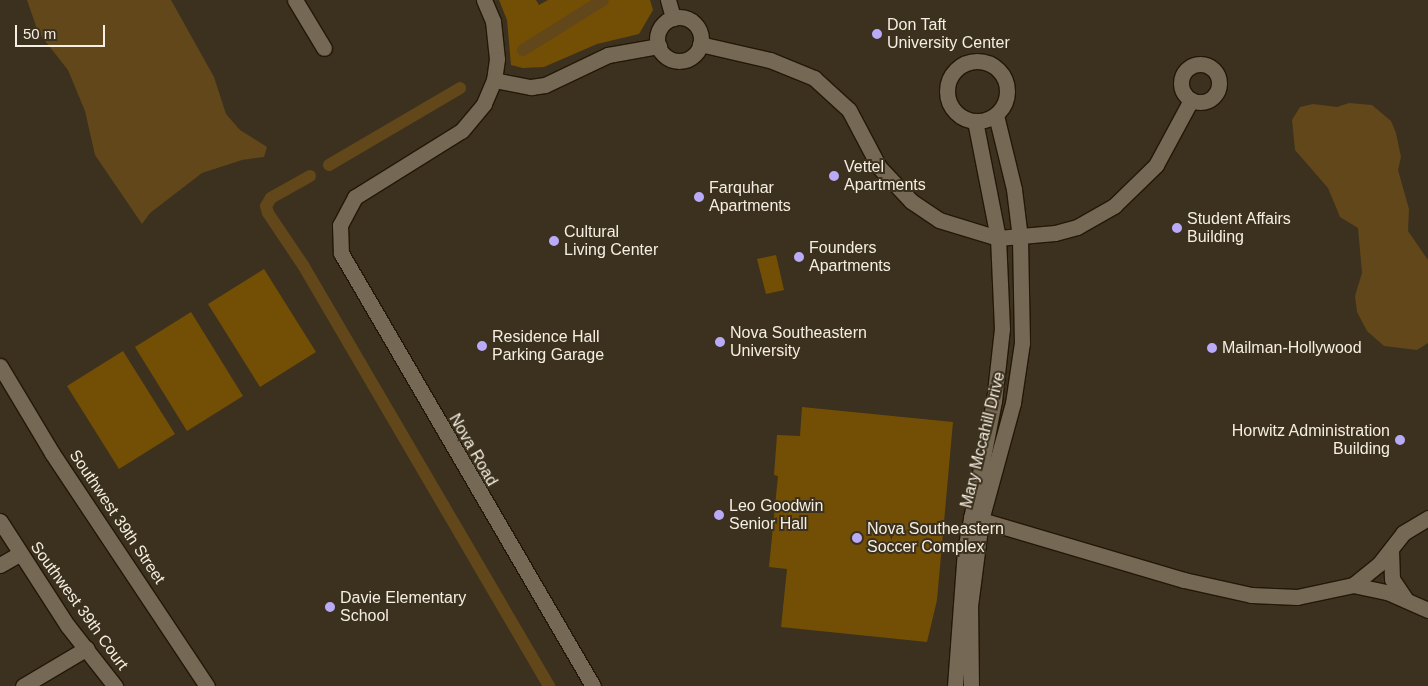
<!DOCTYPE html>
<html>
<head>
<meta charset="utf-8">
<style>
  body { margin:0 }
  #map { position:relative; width:1428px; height:686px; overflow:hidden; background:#3c311e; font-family:Helvetica,sans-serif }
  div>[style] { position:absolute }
  .green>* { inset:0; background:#724f05 }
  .water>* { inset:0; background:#614719 }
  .canal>* { height:12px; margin:-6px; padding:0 6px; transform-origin:6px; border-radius:6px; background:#614719 }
  .roads { filter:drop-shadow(1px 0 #231807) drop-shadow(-1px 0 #231807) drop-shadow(0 1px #231807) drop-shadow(0 -1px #231807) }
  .minor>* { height:15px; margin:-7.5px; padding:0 7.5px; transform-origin:7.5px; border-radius:7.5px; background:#756854 }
  .minor>.ring { margin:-7.5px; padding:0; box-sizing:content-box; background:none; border:15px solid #756854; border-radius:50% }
  .dots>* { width:14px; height:14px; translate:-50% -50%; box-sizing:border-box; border:2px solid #3c311e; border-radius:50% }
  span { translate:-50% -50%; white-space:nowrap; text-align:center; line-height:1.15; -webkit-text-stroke:4px #3c311e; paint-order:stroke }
  .poi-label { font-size:16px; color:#f5eee2 }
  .left { translate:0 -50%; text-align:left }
  .right { translate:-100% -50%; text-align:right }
  .street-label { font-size:16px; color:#f5eee2 }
  .scale { position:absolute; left:15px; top:25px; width:90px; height:22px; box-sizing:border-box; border:2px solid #f5eee2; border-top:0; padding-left:6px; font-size:15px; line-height:18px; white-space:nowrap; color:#f5eee2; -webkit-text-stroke:4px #3c311e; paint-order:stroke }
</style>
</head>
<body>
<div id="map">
  <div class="green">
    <div style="clip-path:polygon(499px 0,536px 0,539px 5px,548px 0,650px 0,653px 10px,639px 34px,597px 44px,544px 67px,523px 68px,511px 65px,507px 20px)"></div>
    <div style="clip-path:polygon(776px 255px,784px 290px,766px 294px,757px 259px)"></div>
    <div style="clip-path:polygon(264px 269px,316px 352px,260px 387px,208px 304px)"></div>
    <div style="clip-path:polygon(191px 312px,243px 396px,187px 431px,135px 347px)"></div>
    <div style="clip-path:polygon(123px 351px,175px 434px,119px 469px,67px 386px)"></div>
    <div style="clip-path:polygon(802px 407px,953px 422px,937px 600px,927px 642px,781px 627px,787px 569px,769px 567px,778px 476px,774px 475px,777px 435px,800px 436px)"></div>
  </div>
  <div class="water">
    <div style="clip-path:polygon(27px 0,171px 0,214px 77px,226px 114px,240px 130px,267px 147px,264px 157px,242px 160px,202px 173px,150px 213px,142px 224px,95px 155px,85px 111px,68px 70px,38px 32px)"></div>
    <div style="clip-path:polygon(1349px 103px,1372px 105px,1391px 121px,1396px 133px,1401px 157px,1398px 170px,1409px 209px,1408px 231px,1428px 260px,1428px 343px,1417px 350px,1384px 346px,1367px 331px,1357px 312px,1355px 296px,1362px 273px,1358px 228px,1340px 217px,1328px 188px,1295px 150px,1292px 120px,1300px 107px,1313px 104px,1337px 107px)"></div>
  </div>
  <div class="canal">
    <div style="left:523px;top:50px;width:94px;rotate:-32deg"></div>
    <div style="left:329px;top:165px;width:152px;rotate:-30.4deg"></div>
    <div style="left:310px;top:176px;width:45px;rotate:150.6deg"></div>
    <div style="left:271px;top:198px;width:9px;rotate:122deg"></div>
    <div style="left:266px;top:206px;width:7px;rotate:74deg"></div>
    <div style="left:268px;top:213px;width:63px;rotate:56.1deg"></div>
    <div style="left:303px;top:265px;width:488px;rotate:59.7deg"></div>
  </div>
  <div class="roads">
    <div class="minor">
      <div style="left:295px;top:0;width:56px;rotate:58.9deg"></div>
      <div style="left:484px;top:0;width:23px;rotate:67deg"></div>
      <div style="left:493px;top:21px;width:38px;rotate:84deg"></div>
      <div style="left:497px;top:59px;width:21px;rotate:98deg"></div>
      <div style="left:494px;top:80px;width:26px;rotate:113deg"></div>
      <div style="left:484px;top:104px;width:35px;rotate:130deg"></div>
      <div style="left:461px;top:131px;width:125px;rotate:148.1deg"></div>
      <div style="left:355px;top:197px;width:32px;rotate:118deg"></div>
      <div style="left:340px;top:225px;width:28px;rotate:88deg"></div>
      <div style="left:341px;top:253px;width:501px;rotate:59.8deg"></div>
      <div style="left:668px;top:0;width:19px;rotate:74deg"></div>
      <div class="ring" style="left:657px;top:17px;width:29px;height:29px"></div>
      <div style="left:700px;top:44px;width:72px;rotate:12.9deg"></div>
      <div style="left:770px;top:60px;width:48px;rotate:22.2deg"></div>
      <div style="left:814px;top:78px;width:47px;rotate:42.4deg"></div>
      <div style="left:849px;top:110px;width:64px;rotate:62.2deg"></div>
      <div style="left:879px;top:167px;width:47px;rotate:46.7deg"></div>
      <div style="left:911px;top:201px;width:34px;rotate:34deg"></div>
      <div style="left:939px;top:220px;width:62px;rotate:17deg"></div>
      <div style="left:998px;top:238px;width:57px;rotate:-5deg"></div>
      <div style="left:1055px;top:233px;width:23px;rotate:-15deg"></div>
      <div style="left:1077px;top:227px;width:43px;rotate:-29.6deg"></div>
      <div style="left:1114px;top:206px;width:59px;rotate:-44.3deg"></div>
      <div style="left:1156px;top:165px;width:74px;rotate:-61.7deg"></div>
      <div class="ring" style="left:947px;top:61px;width:45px;height:45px"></div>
      <div class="ring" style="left:1181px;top:64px;width:23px;height:23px"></div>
      <div style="left:494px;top:80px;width:38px;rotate:11deg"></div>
      <div style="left:531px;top:87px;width:14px;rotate:-8deg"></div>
      <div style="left:545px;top:85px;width:70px;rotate:-25.5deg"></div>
      <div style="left:608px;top:55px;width:52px;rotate:-10deg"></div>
      <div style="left:0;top:366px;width:101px;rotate:59.1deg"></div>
      <div style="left:52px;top:453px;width:280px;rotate:56.4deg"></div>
      <div style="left:971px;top:517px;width:222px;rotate:16.5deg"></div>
      <div style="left:1184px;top:580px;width:69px;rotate:12.6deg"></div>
      <div style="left:1251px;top:595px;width:46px;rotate:2.5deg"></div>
      <div style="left:1297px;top:597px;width:57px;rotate:-12.1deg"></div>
      <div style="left:1353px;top:585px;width:35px;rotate:12deg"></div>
      <div style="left:1387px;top:592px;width:45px;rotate:23.7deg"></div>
      <div style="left:0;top:521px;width:124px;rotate:57.2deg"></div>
      <div style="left:67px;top:625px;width:78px;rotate:51.8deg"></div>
      <div style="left:1391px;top:550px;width:29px;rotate:88deg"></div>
      <div style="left:1392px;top:579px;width:25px;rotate:56deg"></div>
      <div style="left:0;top:565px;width:22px;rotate:-30deg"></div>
      <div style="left:1353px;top:585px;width:33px;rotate:-39deg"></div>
      <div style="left:1379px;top:564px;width:39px;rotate:-52deg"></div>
      <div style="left:1403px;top:533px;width:29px;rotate:-31deg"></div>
      <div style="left:23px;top:686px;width:74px;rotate:-30.7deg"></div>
      <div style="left:955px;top:686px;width:136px;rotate:-85.8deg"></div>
      <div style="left:965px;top:550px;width:152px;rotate:-79deg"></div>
      <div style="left:994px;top:401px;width:72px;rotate:-83.7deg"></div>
      <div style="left:1002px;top:329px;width:91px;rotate:-92.5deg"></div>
      <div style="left:998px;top:238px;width:119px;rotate:-101.1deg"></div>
      <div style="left:971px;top:686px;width:80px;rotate:-90.7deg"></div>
      <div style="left:970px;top:606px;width:87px;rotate:-82.7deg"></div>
      <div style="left:981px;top:520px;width:121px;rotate:-74.7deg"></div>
      <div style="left:1013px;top:403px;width:61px;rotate:-81.5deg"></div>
      <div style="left:1022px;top:343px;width:105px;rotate:-91.1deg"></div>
      <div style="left:1020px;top:238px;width:49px;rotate:-97deg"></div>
      <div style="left:1014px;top:189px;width:76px;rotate:-103.7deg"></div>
    </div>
  </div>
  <div class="dots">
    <div style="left:877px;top:34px;background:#b9abf7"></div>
    <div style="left:834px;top:176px;background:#b9abf7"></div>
    <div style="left:699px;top:197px;background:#b9abf7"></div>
    <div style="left:1177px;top:228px;background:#b9abf7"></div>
    <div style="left:554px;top:241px;background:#b9abf7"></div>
    <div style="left:799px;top:257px;background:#b9abf7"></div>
    <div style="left:720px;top:342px;background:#b9abf7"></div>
    <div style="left:482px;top:346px;background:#b9abf7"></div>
    <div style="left:1212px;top:348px;background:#b9abf7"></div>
    <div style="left:1400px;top:440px;background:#b9abf7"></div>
    <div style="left:719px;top:515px;background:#b9abf7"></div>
    <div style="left:857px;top:538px;background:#b9abf7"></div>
    <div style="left:330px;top:607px;background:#b9abf7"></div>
  </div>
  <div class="poi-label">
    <span class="left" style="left:887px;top:34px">Don Taft<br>University Center</span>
    <span class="left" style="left:844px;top:176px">Vettel<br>Apartments</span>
    <span class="left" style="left:709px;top:197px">Farquhar<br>Apartments</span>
    <span class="left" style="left:1187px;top:228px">Student Affairs<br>Building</span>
    <span class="left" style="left:564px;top:241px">Cultural<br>Living Center</span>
    <span class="left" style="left:809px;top:257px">Founders<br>Apartments</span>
    <span class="left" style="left:730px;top:342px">Nova Southeastern<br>University</span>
    <span class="left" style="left:492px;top:346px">Residence Hall<br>Parking Garage</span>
    <span class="left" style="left:1222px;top:348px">Mailman-Hollywood</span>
    <span class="right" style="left:1390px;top:440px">Horwitz Administration<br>Building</span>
    <span class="left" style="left:729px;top:515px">Leo Goodwin<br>Senior Hall</span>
    <span class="left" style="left:867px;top:538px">Nova Southeastern<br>Soccer Complex</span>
    <span class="left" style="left:340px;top:607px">Davie Elementary<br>School</span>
  </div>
  <div class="street-label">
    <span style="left:983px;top:440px;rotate:-76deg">Mary Mccahill Drive</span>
    <span style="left:473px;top:450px;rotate:60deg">Nova Road</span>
    <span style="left:117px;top:517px;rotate:56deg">Southwest 39th Street</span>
    <span style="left:79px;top:606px;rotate:54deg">Southwest 39th Court</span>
  </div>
  <div class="scale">50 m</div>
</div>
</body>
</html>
